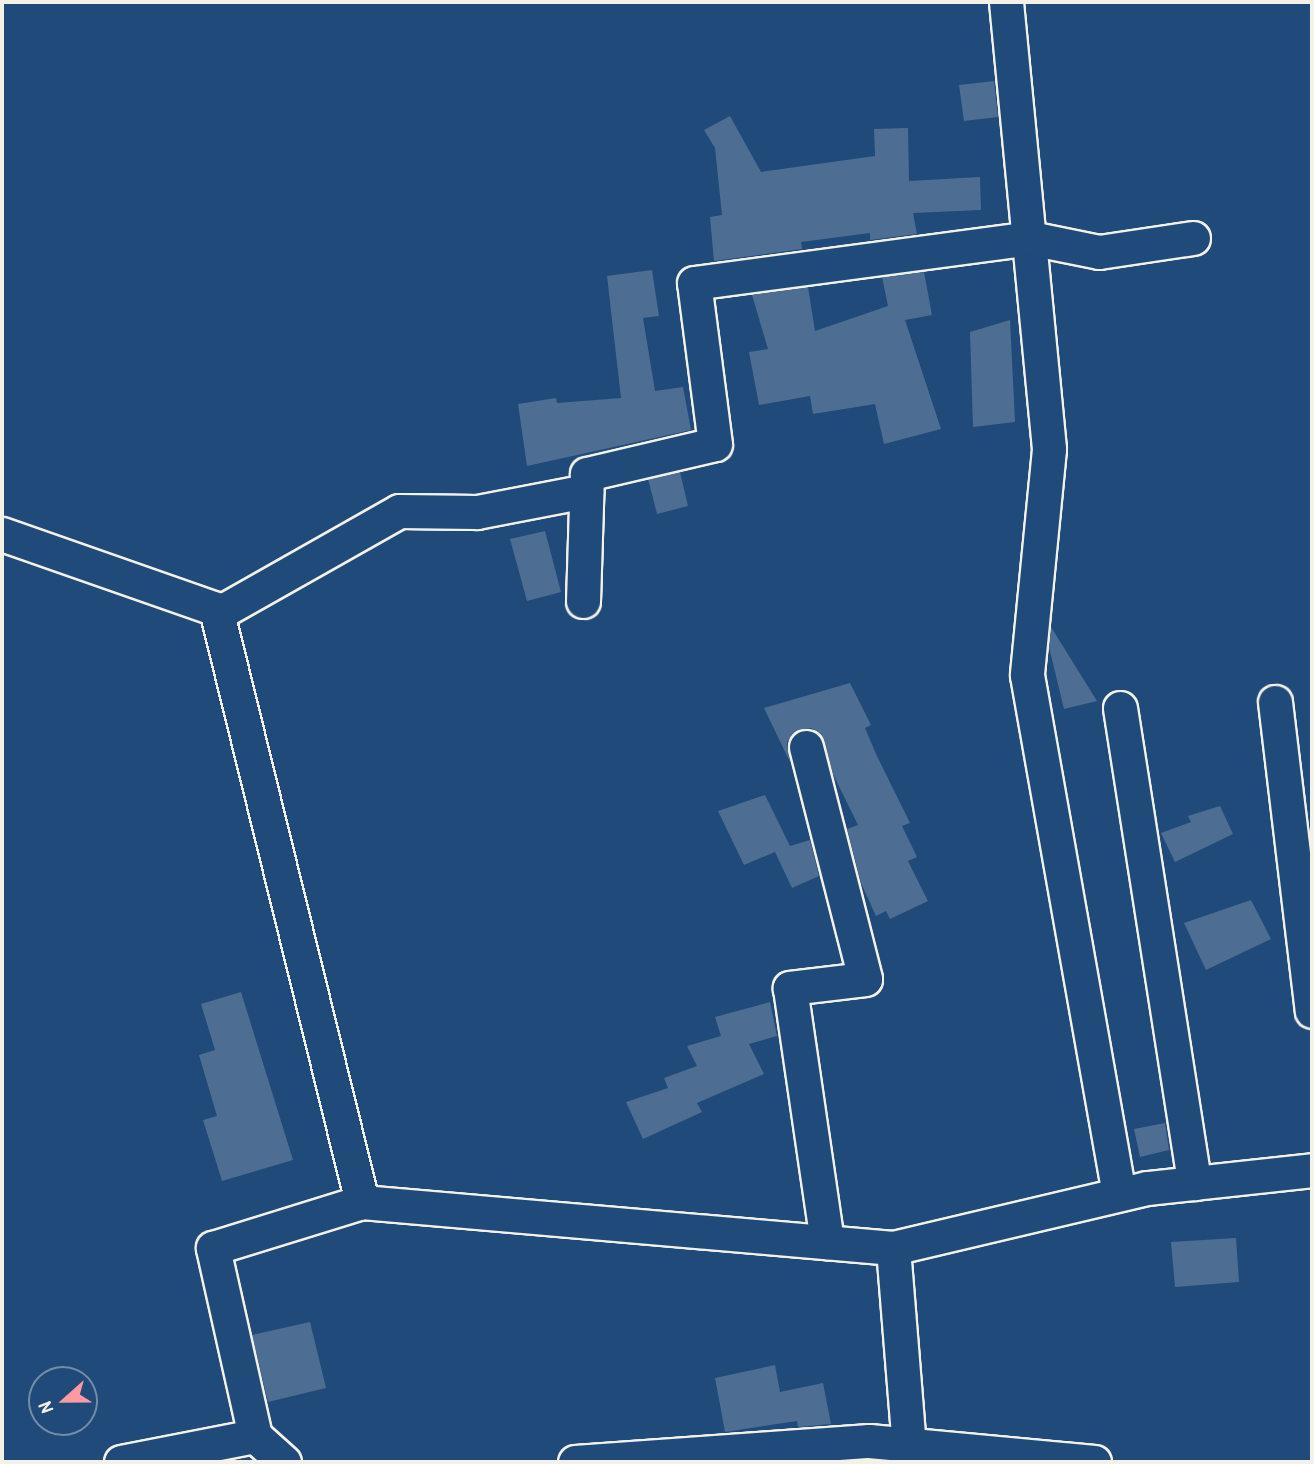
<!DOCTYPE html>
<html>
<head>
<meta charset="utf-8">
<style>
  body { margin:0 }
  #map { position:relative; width:1314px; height:1464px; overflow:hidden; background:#1f4a7a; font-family:"Patrick Hand",sans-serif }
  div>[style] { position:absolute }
  .building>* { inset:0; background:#4d6e92 }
  .roads { filter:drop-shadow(2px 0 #f4f1e8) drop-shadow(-2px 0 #f4f1e8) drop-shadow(0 2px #f4f1e8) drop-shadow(0 -2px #f4f1e8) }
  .street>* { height:33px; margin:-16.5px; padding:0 16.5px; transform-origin:16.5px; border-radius:16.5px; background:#1f4a7a }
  span { translate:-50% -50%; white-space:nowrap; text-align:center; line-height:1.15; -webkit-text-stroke:5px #1f4a7a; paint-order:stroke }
  .frame { position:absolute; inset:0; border:4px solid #f4f1e8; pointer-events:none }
  .north { position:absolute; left:28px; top:1366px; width:70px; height:70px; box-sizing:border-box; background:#1f4a7a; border:2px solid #748da6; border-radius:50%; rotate:249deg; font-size:19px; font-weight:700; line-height:28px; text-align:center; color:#f4f1e8 }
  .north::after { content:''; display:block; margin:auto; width:24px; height:32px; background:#ff9aa2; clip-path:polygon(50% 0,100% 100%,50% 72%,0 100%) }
</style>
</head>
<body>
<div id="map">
  <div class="building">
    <div style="clip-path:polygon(994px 81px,998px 117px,964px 121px,959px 85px)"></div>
    <div style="clip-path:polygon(730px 116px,761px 172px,875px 156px,874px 129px,908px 128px,909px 181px,980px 177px,981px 210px,913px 213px,917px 234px,870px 240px,870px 233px,801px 242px,802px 249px,714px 261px,710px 217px,722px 215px,715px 148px,704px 130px)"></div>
    <div style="clip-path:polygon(652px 270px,659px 316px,643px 318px,655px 391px,683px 387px,691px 430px,527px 466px,518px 404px,556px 398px,557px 403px,621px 398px,607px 276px)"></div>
    <div style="clip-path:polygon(924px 272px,932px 315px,905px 320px,941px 429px,884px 444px,875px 404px,813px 414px,810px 396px,759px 405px,749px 352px,768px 349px,752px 295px,808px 287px,815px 331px,888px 306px,882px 277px)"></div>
    <div style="clip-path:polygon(1010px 320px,1015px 422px,973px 427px,970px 332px)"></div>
    <div style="clip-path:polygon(680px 472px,688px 506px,657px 514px,648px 479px)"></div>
    <div style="clip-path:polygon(545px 531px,561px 592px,527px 601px,510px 539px)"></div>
    <div style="clip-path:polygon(1051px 627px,1097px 701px,1064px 709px,1049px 647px)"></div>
    <div style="clip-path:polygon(850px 683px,871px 725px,865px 728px,876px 754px,910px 823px,902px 826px,917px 857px,908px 861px,928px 901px,890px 919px,886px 911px,876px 916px,861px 883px,847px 829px,858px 825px,833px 774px,820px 734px,811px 728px,793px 733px,787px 742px,790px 762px,764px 708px)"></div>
    <div style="clip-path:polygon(765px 795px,790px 846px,810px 840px,819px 876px,792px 888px,775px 852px,744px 865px,718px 811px)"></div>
    <div style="clip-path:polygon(1220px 806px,1233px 834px,1175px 862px,1161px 833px,1191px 822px,1188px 816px)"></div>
    <div style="clip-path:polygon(1251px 900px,1271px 939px,1206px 970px,1184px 923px)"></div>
    <div style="clip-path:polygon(241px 992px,293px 1160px,222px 1181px,203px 1120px,217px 1116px,199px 1055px,215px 1050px,201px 1004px)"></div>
    <div style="clip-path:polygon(770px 1002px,777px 1036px,749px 1044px,764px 1074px,697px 1103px,702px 1112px,643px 1139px,626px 1102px,668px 1088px,664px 1078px,697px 1066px,687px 1046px,721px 1036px,715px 1017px)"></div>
    <div style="clip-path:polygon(1165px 1123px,1169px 1150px,1140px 1157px,1134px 1129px)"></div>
    <div style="clip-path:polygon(1236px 1238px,1239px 1282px,1175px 1287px,1171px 1242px)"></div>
    <div style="clip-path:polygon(310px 1322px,326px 1388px,268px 1402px,252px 1335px)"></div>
    <div style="clip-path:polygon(775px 1365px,780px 1392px,823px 1383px,831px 1424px,798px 1427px,797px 1421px,725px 1432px,715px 1378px)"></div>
  </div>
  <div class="roads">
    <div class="street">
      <div style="left:1006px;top:2px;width:449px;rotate:84.5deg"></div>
      <div style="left:1049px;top:449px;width:227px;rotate:95.6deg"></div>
      <div style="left:1027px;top:675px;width:527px;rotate:79.95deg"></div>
      <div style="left:2px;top:534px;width:227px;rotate:19.3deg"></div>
      <div style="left:216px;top:609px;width:611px;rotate:76.17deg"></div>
      <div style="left:583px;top:601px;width:127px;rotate:-88.2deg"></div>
      <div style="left:587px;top:474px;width:131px;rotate:-13.2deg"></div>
      <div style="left:715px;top:444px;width:162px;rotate:-97.4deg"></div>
      <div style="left:694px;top:283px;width:339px;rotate:-7.6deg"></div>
      <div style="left:1030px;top:238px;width:70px;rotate:11.5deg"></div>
      <div style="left:1099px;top:252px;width:95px;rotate:-8.5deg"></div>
      <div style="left:217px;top:614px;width:209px;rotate:-29.5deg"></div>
      <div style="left:399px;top:511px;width:78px;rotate:0.7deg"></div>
      <div style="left:477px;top:512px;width:111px;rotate:-10.9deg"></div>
      <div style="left:1275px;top:702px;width:311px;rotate:83.2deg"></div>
      <div style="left:1120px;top:708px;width:481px;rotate:81.1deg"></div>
      <div style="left:806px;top:747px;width:239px;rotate:75.7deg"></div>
      <div style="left:865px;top:979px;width:76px;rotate:173.2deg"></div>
      <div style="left:790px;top:988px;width:257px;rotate:81.7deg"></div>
      <div style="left:893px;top:1248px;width:199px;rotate:85.4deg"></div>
      <div style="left:121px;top:1462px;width:136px;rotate:-11deg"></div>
      <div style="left:284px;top:1462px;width:39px;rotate:-138deg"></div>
      <div style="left:255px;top:1436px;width:193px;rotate:-102.6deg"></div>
      <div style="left:213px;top:1248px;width:156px;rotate:-17.2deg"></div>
      <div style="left:362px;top:1202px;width:533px;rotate:4.95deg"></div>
      <div style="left:893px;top:1248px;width:261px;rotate:-13.3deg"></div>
      <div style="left:1147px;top:1188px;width:166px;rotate:-6.2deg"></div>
      <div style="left:575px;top:1462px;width:295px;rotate:-4.1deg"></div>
      <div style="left:869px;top:1441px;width:226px;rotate:5.3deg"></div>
    </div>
  </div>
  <div class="frame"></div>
  <div class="north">N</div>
</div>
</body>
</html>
